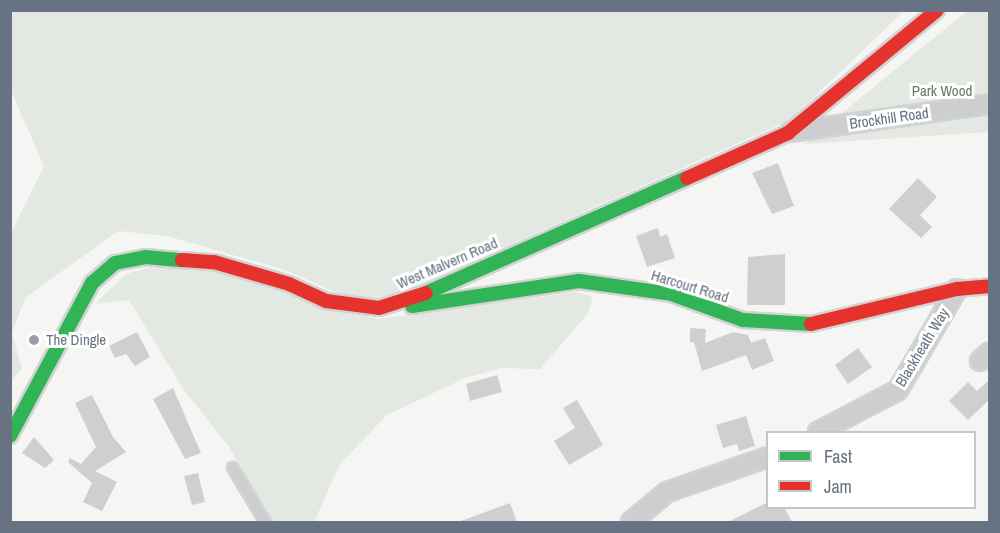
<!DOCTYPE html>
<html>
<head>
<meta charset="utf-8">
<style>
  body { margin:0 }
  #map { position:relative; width:1000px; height:533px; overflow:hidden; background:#f5f5f4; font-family:"Archivo Narrow",sans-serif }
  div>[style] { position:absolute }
  .green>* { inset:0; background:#e4e8e2 }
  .building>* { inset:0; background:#ced0d0 }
  .roads { filter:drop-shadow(2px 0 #d2d3d3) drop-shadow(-2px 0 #d2d3d3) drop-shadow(0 2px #d2d3d3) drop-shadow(0 -2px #d2d3d3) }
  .lane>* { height:9px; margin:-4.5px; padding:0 4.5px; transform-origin:4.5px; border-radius:4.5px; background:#cdcecf }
  .street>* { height:18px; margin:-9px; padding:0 9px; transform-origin:9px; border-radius:9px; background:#cdcecf }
  .fast>* { height:14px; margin:-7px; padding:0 7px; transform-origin:7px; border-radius:7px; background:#30b455 }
  .jam>* { height:14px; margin:-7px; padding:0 7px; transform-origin:7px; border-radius:7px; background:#e5322d }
  .dots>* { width:16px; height:16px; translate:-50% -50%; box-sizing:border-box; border:3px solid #fff; border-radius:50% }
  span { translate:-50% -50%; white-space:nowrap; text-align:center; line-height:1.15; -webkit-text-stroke:6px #fff; paint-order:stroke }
  .park-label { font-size:15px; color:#667a65 }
  .street-label { font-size:15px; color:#677282 }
  .poi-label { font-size:15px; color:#677282 }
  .left { translate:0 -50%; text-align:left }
  .frame { position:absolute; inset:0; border:12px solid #677282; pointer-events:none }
  .legend { position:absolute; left:766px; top:431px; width:210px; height:78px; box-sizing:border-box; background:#fff; border:2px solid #c2c7cd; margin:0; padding:8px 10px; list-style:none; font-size:18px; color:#677282 }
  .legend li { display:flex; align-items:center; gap:12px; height:30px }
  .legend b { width:30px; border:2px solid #c2c7cd }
</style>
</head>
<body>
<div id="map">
  <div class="green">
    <div style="clip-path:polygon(11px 11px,904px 11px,790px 120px,399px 294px,356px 301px,285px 270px,167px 236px,118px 231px,25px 298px,12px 334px,22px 368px,11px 382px,10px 235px,44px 166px,11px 91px)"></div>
    <div style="clip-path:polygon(967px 11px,989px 11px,989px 132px,804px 144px)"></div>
    <div style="clip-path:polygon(151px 267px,216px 270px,377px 319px,575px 292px,593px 297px,588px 313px,540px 369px,501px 368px,465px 378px,387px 415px,340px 464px,314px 522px,268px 522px,230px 448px,184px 390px,129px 300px,95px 304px,126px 274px)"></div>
  </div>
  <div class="building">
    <div style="clip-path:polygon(778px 163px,794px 206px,772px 214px,752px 173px)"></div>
    <div style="clip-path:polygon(918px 178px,937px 197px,920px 215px,932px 227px,921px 238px,889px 209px)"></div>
    <div style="clip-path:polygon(658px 228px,660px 237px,667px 234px,675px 258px,647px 267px,636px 236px)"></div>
    <div style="clip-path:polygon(785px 254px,785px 305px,747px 305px,748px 257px)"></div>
    <div style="clip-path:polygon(690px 328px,706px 329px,705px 343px,733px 332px,748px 335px,751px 343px,765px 338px,774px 361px,752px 370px,746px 355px,702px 371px,694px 342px,690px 342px)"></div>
    <div style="clip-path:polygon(137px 332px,150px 357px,135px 366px,126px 354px,115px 358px,109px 346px)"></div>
    <div style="clip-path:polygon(858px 348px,872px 367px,848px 384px,835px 365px)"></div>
    <div style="clip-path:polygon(497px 375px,502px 392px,470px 401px,466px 384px)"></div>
    <div style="clip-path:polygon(990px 379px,990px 399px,968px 420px,949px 401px,968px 382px,977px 391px)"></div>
    <div style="clip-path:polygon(173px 388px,201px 453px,185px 459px,153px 399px)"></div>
    <div style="clip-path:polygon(92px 395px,113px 437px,126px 452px,95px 471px,117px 482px,102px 511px,83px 502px,92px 483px,68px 462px,70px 458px,81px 464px,96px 447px,75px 403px)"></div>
    <div style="clip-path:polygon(577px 400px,603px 445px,569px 465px,554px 441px,575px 428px,563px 408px)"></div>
    <div style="clip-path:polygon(746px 416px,755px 446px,739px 451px,737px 444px,723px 448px,716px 425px)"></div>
    <div style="clip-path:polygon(34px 437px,54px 460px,45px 468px,22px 453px)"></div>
    <div style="clip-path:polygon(198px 473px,205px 502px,192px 505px,184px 476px)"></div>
    <div style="clip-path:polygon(768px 502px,768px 507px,784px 507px,792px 522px,728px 522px)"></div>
    <div style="clip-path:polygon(510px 503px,517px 522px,461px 522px,461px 521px)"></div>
  </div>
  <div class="roads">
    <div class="lane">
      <div style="left:232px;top:467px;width:64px;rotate:59deg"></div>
    </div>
    <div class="street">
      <div style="left:790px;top:132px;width:202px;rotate:-8deg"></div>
      <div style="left:980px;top:361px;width:13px;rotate:-42deg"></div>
      <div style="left:818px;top:432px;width:90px;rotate:-27.7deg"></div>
      <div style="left:898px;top:390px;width:117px;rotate:-59.7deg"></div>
      <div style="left:631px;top:522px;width:47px;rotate:-39.8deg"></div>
      <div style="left:667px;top:492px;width:107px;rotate:-19.1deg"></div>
    </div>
    <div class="fast">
      <div style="left:426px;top:293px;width:285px;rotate:-23.8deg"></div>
      <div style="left:412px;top:306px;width:169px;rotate:-8.5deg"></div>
      <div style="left:579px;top:281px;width:93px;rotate:8deg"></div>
      <div style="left:671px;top:294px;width:77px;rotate:19.9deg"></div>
      <div style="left:743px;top:320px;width:68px;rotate:3.4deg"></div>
      <div style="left:10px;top:436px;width:174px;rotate:-61.8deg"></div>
      <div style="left:92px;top:283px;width:30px;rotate:-41deg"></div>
      <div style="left:115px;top:263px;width:31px;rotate:-11deg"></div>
      <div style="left:145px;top:257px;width:37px;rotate:5deg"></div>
    </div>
    <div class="jam">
      <div style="left:687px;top:178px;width:111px;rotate:-24deg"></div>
      <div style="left:788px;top:133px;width:193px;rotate:-39.5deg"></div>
      <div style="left:182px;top:260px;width:32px;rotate:4deg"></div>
      <div style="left:214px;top:262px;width:78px;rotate:16.3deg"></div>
      <div style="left:289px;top:284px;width:41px;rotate:24.7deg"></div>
      <div style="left:326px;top:301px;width:53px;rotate:7.5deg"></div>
      <div style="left:379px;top:308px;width:49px;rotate:-17.7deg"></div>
      <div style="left:811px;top:324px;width:150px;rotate:-13.5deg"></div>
      <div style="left:957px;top:289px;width:33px;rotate:-5deg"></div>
    </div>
  </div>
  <div class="dots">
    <div style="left:34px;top:340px;background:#99a0aa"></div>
  </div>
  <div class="park-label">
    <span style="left:942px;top:91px">Park Wood</span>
  </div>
  <div class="street-label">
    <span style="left:889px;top:118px;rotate:-8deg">Brockhill Road</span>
    <span style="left:447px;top:263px;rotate:-23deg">West Malvern Road</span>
    <span style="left:690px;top:286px;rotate:17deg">Harcourt Road</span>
    <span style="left:922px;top:347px;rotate:-59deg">Blackheath Way</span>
  </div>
  <div class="poi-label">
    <span class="left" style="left:46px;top:340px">The Dingle</span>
  </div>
  <div class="frame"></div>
  <ul class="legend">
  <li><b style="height:8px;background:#30b455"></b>Fast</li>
  <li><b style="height:8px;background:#e5322d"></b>Jam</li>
  </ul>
</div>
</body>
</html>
